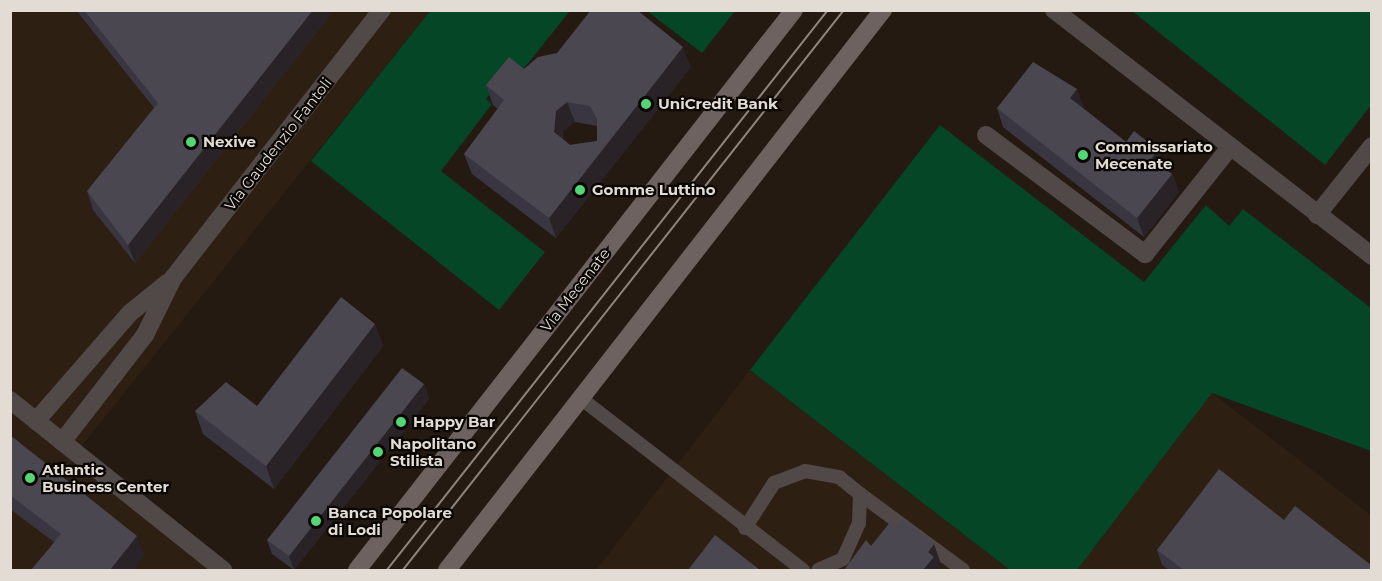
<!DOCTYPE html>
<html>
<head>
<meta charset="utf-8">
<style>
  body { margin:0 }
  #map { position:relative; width:1382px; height:581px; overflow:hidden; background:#241a11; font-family:Montserrat,sans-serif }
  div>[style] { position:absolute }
  .built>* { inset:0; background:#2d1f11 }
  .green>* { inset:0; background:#044626 }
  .lane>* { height:14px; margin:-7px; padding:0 7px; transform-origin:7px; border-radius:7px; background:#514948 }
  .street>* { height:18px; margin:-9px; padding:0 9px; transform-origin:9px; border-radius:9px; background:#514948 }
  .secondary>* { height:18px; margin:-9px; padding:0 9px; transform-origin:9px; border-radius:9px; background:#6e6261 }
  .tram>* { height:1.5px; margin:-0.75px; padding:0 0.75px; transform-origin:0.75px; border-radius:0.75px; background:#8e867e }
  .wall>* { inset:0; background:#393641 }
  .shaded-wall>* { inset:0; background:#292327 }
  .building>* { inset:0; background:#4b4751 }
  .dots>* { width:16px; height:16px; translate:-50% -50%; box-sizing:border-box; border:3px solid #0a0603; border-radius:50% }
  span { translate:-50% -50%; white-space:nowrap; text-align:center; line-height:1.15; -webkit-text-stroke:4.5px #0a0603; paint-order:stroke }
  .poi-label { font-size:15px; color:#e2dcd5; font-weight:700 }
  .left { translate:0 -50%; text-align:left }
  .street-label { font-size:15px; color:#e2dcd5 }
  .frame { position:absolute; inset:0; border:12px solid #e2dcd5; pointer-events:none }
</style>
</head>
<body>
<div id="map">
  <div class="built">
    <div style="clip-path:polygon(10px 11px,430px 11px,76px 453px,222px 570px,11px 570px)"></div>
    <div style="clip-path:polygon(750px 370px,1010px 570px,596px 570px)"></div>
    <div style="clip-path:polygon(1212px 393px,1371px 515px,1371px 570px,1077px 570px)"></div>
  </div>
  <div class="green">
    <div style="clip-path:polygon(430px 11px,570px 11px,517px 77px,497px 85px,486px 99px,492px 104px,441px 171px,545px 252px,499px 310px,311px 161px)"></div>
    <div style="clip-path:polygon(647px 11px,735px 11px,702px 53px)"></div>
    <div style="clip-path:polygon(1132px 11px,1371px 11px,1371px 105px,1325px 165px)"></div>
    <div style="clip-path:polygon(940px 125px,1144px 282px,1206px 205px,1229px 226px,1243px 209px,1371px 308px,1371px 451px,1212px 393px,1077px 570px,1010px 570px,750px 370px)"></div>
  </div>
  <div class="lane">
    <div style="left:583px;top:400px;width:278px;rotate:37.7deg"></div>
    <div style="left:860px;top:494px;width:128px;rotate:36.4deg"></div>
    <div style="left:745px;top:528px;width:54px;rotate:-57.2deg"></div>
    <div style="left:774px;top:483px;width:33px;rotate:-21deg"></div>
    <div style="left:805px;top:471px;width:35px;rotate:10deg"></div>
    <div style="left:839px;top:477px;width:27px;rotate:39deg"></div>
    <div style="left:860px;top:494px;width:29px;rotate:92deg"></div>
    <div style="left:859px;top:523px;width:39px;rotate:114deg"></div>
    <div style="left:843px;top:559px;width:27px;rotate:156deg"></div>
  </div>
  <div class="street">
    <div style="left:1054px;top:10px;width:402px;rotate:37.7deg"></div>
    <div style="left:986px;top:135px;width:199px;rotate:36.8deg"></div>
    <div style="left:1145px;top:254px;width:137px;rotate:-51.5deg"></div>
    <div style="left:1317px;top:215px;width:88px;rotate:-51.4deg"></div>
    <div style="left:10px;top:400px;width:273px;rotate:38.6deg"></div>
    <div style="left:36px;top:421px;width:143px;rotate:-49deg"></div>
    <div style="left:130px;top:313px;width:48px;rotate:-39deg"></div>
    <div style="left:62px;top:442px;width:135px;rotate:-52.2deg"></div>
    <div style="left:145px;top:335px;width:64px;rotate:-63.8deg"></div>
    <div style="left:173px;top:278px;width:340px;rotate:-52.1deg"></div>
  </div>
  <div class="secondary">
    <div style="left:357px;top:570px;width:710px;rotate:-52.03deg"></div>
    <div style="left:447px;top:570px;width:710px;rotate:-52.1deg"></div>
  </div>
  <div class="tram">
    <div style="left:387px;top:570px;width:713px;rotate:-51.78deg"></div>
    <div style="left:403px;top:570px;width:713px;rotate:-51.78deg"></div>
  </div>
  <div class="wall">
    <div style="clip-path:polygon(76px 10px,334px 10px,135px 263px,93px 210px,87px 191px,154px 108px)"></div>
    <div style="clip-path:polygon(evenodd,691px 67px,556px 238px,472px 174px,464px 154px,498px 109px,493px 105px,486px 85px,524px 69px,691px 67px,575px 122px,597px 126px,597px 141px,570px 145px,563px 139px,563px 131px,575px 122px)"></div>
    <div style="clip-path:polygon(1077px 89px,1083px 108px,1126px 142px,1172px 174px,1179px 192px,1144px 237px,1003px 127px,997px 108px)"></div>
    <div style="clip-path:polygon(375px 324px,383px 346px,274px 489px,203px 434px,195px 411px,257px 406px)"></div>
    <div style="clip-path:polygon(424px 384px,429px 399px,294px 570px,272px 554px,267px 540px)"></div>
    <div style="clip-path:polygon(10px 435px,145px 555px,54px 542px,10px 509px)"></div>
    <div style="clip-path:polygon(1284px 520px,1371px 570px,1169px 570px,1162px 565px,1157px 550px)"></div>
  </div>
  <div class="shaded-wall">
    <div style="clip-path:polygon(313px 10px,334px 10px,135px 263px,128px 245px)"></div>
    <div style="clip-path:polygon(683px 47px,691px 67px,556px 238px,549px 218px)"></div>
    <div style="clip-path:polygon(1077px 89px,1084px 107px,1077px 116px,1070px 98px)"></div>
    <div style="clip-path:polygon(567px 102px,575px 122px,563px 131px,562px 152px,554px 132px,556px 111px)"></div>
    <div style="clip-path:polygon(1158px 150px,1165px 169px,1152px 158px)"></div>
    <div style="clip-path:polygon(1172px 174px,1179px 192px,1144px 237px,1137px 218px)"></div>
    <div style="clip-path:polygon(375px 324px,383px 346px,274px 489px,266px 466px)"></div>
    <div style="clip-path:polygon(424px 384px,429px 399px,294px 570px,289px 556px)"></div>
    <div style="clip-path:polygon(137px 536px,145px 555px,133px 570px,110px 570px)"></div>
    <div style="clip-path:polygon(934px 544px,942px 567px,939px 570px,923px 570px,928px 552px)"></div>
  </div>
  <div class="building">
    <div style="clip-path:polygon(84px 10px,313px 10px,128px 245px,87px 191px,158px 103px)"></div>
    <div style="clip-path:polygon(evenodd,591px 10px,637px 10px,683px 47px,549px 218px,464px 154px,504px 100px,486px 85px,509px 57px,524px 69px,538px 57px,557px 53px,591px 10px,567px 102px,590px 106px,597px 119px,597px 141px,570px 145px,554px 132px,556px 111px,567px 102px)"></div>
    <div style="clip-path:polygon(1033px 62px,1077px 89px,1070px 98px,1126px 142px,1134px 131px,1158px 150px,1152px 158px,1172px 174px,1137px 218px,997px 108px)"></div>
    <div style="clip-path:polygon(341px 297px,375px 324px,266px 466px,195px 411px,226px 382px,257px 406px)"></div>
    <div style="clip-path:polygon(402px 368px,424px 384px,289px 556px,267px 540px)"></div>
    <div style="clip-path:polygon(10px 435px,137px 536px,110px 570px,31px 570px,61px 534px,10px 495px)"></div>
    <div style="clip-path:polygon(1219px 469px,1284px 520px,1295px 506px,1371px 565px,1371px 570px,1184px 570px,1157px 550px)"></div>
    <div style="clip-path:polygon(902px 519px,934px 544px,928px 552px,934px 557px,923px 570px,844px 570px,866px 540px,871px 546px,891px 521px,896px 525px)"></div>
    <div style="clip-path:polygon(715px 535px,760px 570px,688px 570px)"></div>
  </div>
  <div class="dots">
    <div style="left:646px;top:104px;background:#53d673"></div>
    <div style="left:191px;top:142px;background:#53d673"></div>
    <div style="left:1083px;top:155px;background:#53d673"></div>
    <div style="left:580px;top:190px;background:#53d673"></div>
    <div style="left:401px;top:422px;background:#53d673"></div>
    <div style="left:378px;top:452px;background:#53d673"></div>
    <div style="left:30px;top:478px;background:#53d673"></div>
    <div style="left:316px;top:521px;background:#53d673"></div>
  </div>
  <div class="poi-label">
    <span class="left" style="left:658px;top:104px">UniCredit Bank</span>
    <span class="left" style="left:203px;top:142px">Nexive</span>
    <span class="left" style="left:1095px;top:155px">Commissariato<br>Mecenate</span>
    <span class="left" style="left:592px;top:190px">Gomme Luttino</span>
    <span class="left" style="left:413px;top:422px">Happy Bar</span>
    <span class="left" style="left:390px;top:452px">Napolitano<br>Stilista</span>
    <span class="left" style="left:42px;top:478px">Atlantic<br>Business Center</span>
    <span class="left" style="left:328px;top:521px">Banca Popolare<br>di Lodi</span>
  </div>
  <div class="street-label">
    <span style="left:278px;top:144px;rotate:-52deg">Via Gaudenzio Fantoli</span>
    <span style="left:575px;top:290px;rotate:-52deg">Via Mecenate</span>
  </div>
  <div class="frame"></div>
</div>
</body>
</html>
